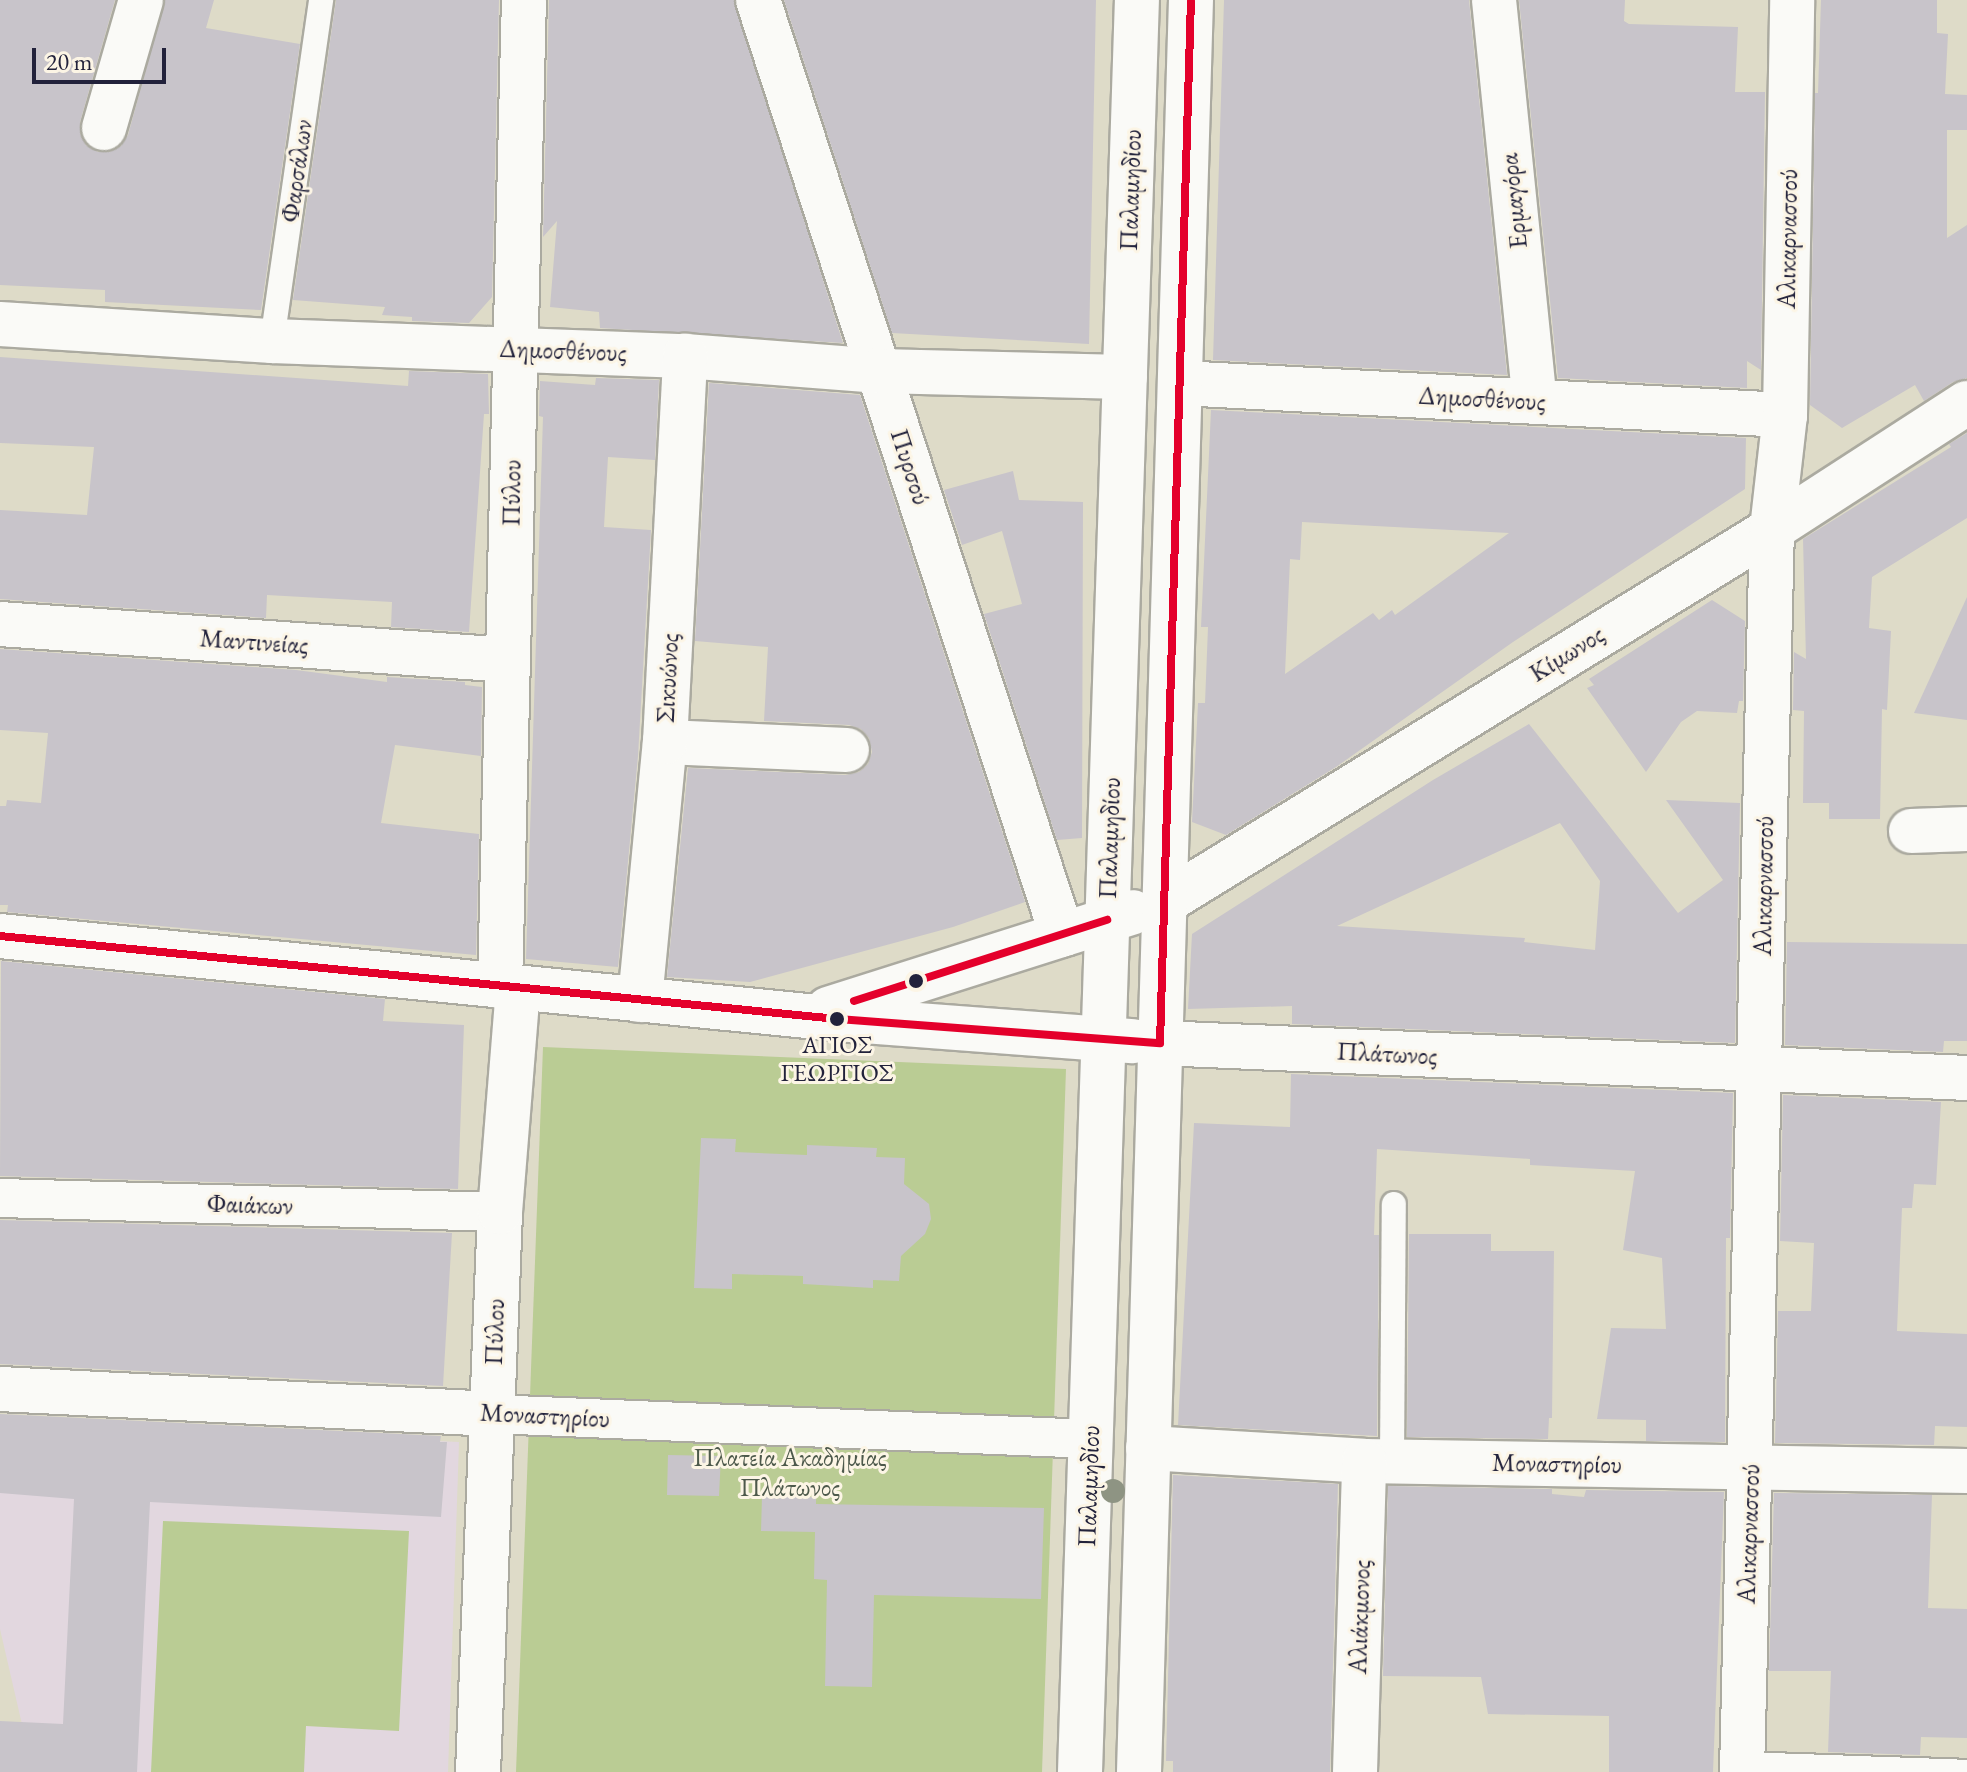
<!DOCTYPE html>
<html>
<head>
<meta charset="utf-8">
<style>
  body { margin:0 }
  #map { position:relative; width:1967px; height:1772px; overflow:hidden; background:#dedbc8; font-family:"EB Garamond",serif }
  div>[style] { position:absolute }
  .built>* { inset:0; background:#e2d7df }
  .green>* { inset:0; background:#bacc94 }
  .building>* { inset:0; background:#c8c4ca }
  .roads { filter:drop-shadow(2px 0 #abaaa0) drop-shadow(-2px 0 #abaaa0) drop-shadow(0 2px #abaaa0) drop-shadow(0 -2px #abaaa0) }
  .service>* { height:24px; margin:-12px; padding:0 12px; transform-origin:12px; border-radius:12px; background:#fafaf7 }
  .pedestrian>* { height:38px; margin:-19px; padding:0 19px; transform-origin:19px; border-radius:19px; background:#fafaf7 }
  .minor>* { height:44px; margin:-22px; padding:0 22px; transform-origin:22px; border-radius:22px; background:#fafaf7 }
  .tertiary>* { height:44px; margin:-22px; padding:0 22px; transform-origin:22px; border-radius:22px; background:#fafaf7 }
  .bus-1>* { height:8px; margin:-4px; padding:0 4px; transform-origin:4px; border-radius:4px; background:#e4002b }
  .trees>* { width:24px; height:24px; margin:-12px; border-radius:50%; background:#8e9483 }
  .dots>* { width:22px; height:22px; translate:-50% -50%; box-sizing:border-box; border:4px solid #fcf5e5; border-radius:50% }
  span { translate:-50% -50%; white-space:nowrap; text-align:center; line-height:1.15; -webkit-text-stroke:6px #fcf5e5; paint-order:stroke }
  .bus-label { font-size:24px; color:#22223b }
  .street-label { font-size:26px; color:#22223b }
  .park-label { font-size:26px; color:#4d594b }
  .scale { position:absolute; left:32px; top:48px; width:134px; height:36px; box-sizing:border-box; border:4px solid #22223b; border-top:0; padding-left:10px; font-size:24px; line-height:28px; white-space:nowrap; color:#22223b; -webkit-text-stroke:6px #fcf5e5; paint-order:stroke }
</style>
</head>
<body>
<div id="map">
  <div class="built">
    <div style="clip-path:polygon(0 1422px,459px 1442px,448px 1772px,33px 1772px,0 1629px)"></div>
  </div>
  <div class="green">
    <div style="clip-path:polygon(543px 1047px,1066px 1069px,1042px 1772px,516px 1772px)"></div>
    <div style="clip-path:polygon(163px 1521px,409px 1531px,399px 1731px,306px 1726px,304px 1772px,151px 1772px)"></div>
  </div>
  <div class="building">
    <div style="clip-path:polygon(0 0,115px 0,80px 122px,80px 133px,86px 145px,98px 152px,109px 152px,121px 146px,128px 135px,165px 0,214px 0,206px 28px,300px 44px,261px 310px,105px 302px,105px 290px,0 285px)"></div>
    <div style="clip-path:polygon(336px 0,499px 0,492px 297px,469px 323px,412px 321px,412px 317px,382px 315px,385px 307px,293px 300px)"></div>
    <div style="clip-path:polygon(549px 0,734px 0,843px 343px,600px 328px,599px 312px,550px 307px,557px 221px,543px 237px)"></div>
    <div style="clip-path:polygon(784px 0,1096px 0,1089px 344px,892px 333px)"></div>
    <div style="clip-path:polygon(1224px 0,1469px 0,1507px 375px,1213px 360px)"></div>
    <div style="clip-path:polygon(1519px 0,1625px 0,1624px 21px,1629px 24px,1738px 27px,1735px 92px,1765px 92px,1761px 370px,1747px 361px,1747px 388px,1558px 378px)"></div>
    <div style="clip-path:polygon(1821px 0,1937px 0,1937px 33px,1948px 34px,1945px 94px,1967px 95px,1967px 130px,1947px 130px,1947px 238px,1967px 225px,1967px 378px,1953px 382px,1924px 401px,1915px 385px,1842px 428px,1810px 405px,1815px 93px,1818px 93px)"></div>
    <div style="clip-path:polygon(0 357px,408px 386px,409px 371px,488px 374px,489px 414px,484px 414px,469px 632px,391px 627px,392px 602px,267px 595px,266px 618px,0 599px,0 510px,87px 515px,94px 447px,0 443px)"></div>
    <div style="clip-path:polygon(596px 378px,659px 380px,655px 460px,608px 457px,604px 527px,651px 530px,638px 756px,618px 967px,526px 959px,543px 417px,539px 416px,540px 381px,595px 385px)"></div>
    <div style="clip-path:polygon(709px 383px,860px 395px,1025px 902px,953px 927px,750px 982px,667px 977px,688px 768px,846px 775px,859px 772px,868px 764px,872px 752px,869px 738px,861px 729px,849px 725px,764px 721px,768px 647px,695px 641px)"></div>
    <div style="clip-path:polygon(evenodd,1211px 410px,1746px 438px,1745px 489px,1513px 642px,1336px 767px,1226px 835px,1192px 822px,1198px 703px,1205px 703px,1208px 627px,1201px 627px,1211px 410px,1302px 522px,1356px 525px,1509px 533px,1395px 615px,1392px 610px,1379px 620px,1373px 613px,1285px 674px,1290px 559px,1300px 560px,1302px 522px)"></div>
    <div style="clip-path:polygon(1967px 433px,1967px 518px,1872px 577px,1869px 628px,1891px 631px,1887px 710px,1882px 709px,1880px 819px,1829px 819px,1829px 803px,1803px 803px,1804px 711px,1793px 710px,1794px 652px,1806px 659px,1803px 539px,1951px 447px,1949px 444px)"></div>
    <div style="clip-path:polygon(1013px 471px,1019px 500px,1083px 502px,1082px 838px,1057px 840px,984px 614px,1022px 604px,1002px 531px,962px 545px,944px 490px)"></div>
    <div style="clip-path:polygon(1967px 597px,1967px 720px,1914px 713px)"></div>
    <div style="clip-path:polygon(1712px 600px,1745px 621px,1743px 701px,1739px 701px,1737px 713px,1697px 711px,1681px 722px,1646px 772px,1587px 688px,1594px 685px,1589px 679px)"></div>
    <div style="clip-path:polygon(0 649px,296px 670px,387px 682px,387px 677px,465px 682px,465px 685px,482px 687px,481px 756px,395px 745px,381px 823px,479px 834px,476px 955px,7px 912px,8px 905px,0 905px,0 806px,6px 806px,7px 800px,41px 803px,48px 733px,0 730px)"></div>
    <div style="clip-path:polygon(evenodd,1529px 724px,1678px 913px,1723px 880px,1666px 800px,1740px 803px,1735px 1043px,1292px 1024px,1292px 1006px,1188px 1009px,1192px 934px,1433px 780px,1529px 724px,1560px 823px,1600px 881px,1595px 950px,1524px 942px,1525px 938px,1337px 926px,1560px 823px)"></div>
    <div style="clip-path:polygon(1787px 942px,1967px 944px,1967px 1041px,1944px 1041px,1943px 1052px,1785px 1045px)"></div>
    <div style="clip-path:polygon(1px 961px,385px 999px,383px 1021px,464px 1025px,458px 1189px,0 1176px)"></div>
    <div style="clip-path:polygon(1291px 1074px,1733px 1093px,1730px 1238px,1726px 1238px,1725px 1442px,1646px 1441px,1646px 1420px,1597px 1419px,1611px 1328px,1666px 1329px,1662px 1258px,1623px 1250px,1635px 1171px,1530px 1165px,1530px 1159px,1377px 1149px,1374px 1235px,1379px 1235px,1377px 1436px,1178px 1425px,1194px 1123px,1290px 1127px)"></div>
    <div style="clip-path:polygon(1783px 1095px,1941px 1102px,1936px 1185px,1914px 1184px,1912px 1208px,1902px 1208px,1897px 1331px,1967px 1334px,1967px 1427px,1935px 1426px,1934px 1445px,1775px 1443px,1778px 1311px,1811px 1311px,1814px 1243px,1780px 1241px)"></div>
    <div style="clip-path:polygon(701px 1138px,736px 1139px,735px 1152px,807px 1155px,807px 1145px,877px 1148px,876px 1157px,905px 1158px,904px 1184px,929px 1204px,931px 1219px,925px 1234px,901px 1256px,899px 1281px,873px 1280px,873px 1288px,803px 1284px,803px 1276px,732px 1274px,732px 1289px,694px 1288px)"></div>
    <div style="clip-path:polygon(0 1220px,452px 1233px,443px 1386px,0 1364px)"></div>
    <div style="clip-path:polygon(1409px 1234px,1491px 1234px,1491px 1251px,1554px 1251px,1552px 1418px,1549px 1418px,1548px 1439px,1407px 1437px)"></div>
    <div style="clip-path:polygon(0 1414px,441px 1436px,440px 1442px,447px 1442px,441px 1517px,150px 1502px,137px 1772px,0 1772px,0 1721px,63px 1724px,74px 1499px,0 1493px)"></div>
    <div style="clip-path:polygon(668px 1455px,721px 1456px,719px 1496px,667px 1495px)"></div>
    <div style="clip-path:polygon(1173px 1475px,1338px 1484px,1330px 1772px,1173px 1772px,1173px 1761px,1166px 1761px)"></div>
    <div style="clip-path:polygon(1388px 1486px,1547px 1489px,1552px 1489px,1552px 1494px,1584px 1497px,1586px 1490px,1724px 1492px,1713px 1772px,1609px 1772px,1609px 1716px,1488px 1714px,1481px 1677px,1383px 1676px)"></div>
    <div style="clip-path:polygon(1774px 1493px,1932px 1495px,1928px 1608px,1967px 1609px,1967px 1738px,1921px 1737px,1920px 1755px,1828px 1752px,1831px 1671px,1769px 1671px)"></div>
    <div style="clip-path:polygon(762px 1496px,816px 1497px,816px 1504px,1044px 1508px,1041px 1599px,874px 1595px,872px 1687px,825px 1686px,827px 1580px,814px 1579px,815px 1532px,761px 1531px)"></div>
  </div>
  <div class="roads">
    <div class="service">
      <div style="left:272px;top:341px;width:345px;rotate:-81.8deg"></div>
      <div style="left:1392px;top:1460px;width:256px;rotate:-89.6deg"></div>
      <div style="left:1742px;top:1764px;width:225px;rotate:2deg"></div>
    </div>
    <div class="pedestrian">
      <div style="left:0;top:1198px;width:500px;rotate:1.6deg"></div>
      <div style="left:492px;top:1414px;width:600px;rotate:2.39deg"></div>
    </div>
    <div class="minor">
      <div style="left:758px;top:0;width:983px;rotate:71.99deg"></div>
      <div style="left:1494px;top:0;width:403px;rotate:84.2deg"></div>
      <div style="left:104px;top:128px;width:133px;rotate:-73.9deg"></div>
      <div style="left:0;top:324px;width:273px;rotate:3.6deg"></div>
      <div style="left:272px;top:341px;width:413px;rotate:2.1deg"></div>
      <div style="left:685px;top:356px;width:195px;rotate:4.4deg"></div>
      <div style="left:879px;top:371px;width:246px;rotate:1.4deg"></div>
      <div style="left:1180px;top:383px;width:606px;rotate:3.03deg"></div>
      <div style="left:0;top:624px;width:509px;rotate:4.05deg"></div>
      <div style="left:665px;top:742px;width:182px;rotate:2.5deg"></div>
      <div style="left:1911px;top:831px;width:56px;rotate:-2deg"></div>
      <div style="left:1165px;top:902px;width:712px;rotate:-31.57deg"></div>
      <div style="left:1772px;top:529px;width:232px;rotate:-32.9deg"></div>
      <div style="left:500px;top:986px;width:986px;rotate:-88.61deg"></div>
      <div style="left:640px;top:1000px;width:259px;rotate:-84.5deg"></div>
      <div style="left:665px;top:742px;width:387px;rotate:-87deg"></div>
      <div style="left:1160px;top:1043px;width:808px;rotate:2.48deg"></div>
      <div style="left:0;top:1389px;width:493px;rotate:2.9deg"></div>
      <div style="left:1148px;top:1448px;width:216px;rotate:3.4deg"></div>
      <div style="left:1364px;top:1461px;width:603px;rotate:0.95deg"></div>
      <div style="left:478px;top:1772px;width:560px;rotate:-87.75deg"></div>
      <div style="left:500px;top:1212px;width:225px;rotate:-85.4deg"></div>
      <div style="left:1355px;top:1772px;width:311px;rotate:-88.3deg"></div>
      <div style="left:1742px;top:1772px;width:1243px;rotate:-88.62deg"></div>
      <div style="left:1772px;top:529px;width:115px;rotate:-83.5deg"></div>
      <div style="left:1785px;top:415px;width:415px;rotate:-89deg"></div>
    </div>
    <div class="tertiary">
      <div style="left:0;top:936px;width:842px;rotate:5.66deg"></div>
      <div style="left:838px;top:1019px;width:296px;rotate:4.3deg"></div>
      <div style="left:828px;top:1009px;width:320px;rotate:-17.6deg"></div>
      <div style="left:1080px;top:1772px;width:1773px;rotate:-88.16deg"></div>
      <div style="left:1139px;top:1772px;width:1773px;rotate:-88.32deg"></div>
    </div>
  </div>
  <div class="bus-1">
    <div style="left:0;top:936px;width:842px;rotate:5.66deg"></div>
    <div style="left:838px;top:1019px;width:323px;rotate:4.3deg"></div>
    <div style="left:854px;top:1001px;width:266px;rotate:-17.8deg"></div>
    <div style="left:1160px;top:1043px;width:1043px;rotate:-88.3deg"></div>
  </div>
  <div class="trees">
    <div style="left:1113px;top:1491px"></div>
  </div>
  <div class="dots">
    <div style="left:916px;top:981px;background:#22223b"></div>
    <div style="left:837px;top:1019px;background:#22223b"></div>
  </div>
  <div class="bus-label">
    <span style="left:837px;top:1059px">ΑΓΙΟΣ<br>ΓΕΩΡΓΙΟΣ</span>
  </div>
  <div class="street-label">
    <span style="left:297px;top:171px;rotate:-82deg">Φαρσάλων</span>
    <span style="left:1131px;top:190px;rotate:-88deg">Παλαμηδίου</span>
    <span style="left:1514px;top:201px;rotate:-96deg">Ερμαγόρα</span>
    <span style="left:1788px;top:239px;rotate:-89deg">Αλικαρνασσού</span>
    <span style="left:563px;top:351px;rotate:2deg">Δημοσθένους</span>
    <span style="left:1482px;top:399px;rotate:3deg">Δημοσθένους</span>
    <span style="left:910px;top:467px;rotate:72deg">Πυρσού</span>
    <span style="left:512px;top:493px;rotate:-89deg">Πύλου</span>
    <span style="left:254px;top:642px;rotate:4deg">Μαντινείας</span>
    <span style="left:1567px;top:654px;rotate:-32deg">Κίμωνος</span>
    <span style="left:668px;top:678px;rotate:-87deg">Σικυώνος</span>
    <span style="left:1110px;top:838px;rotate:-88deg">Παλαμηδίου</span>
    <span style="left:1764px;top:886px;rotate:-89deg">Αλικαρνασσού</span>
    <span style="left:1387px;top:1054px;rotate:3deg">Πλάτωνος</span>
    <span style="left:250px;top:1205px;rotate:2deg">Φαιάκων</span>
    <span style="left:495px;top:1332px;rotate:-88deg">Πύλου</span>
    <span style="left:545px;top:1416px;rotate:3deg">Μοναστηρίου</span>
    <span style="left:1557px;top:1464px;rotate:1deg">Μοναστηρίου</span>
    <span style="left:1089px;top:1486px;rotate:-88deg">Παλαμηδίου</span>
    <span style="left:1749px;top:1534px;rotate:-88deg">Αλικαρνασσού</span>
    <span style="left:1360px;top:1617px;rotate:-88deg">Αλιάκμονος</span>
  </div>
  <div class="park-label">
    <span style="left:790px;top:1473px">Πλατεία Ακαδημίας<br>Πλάτωνος</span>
  </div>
  <div class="scale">20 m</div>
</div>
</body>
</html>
